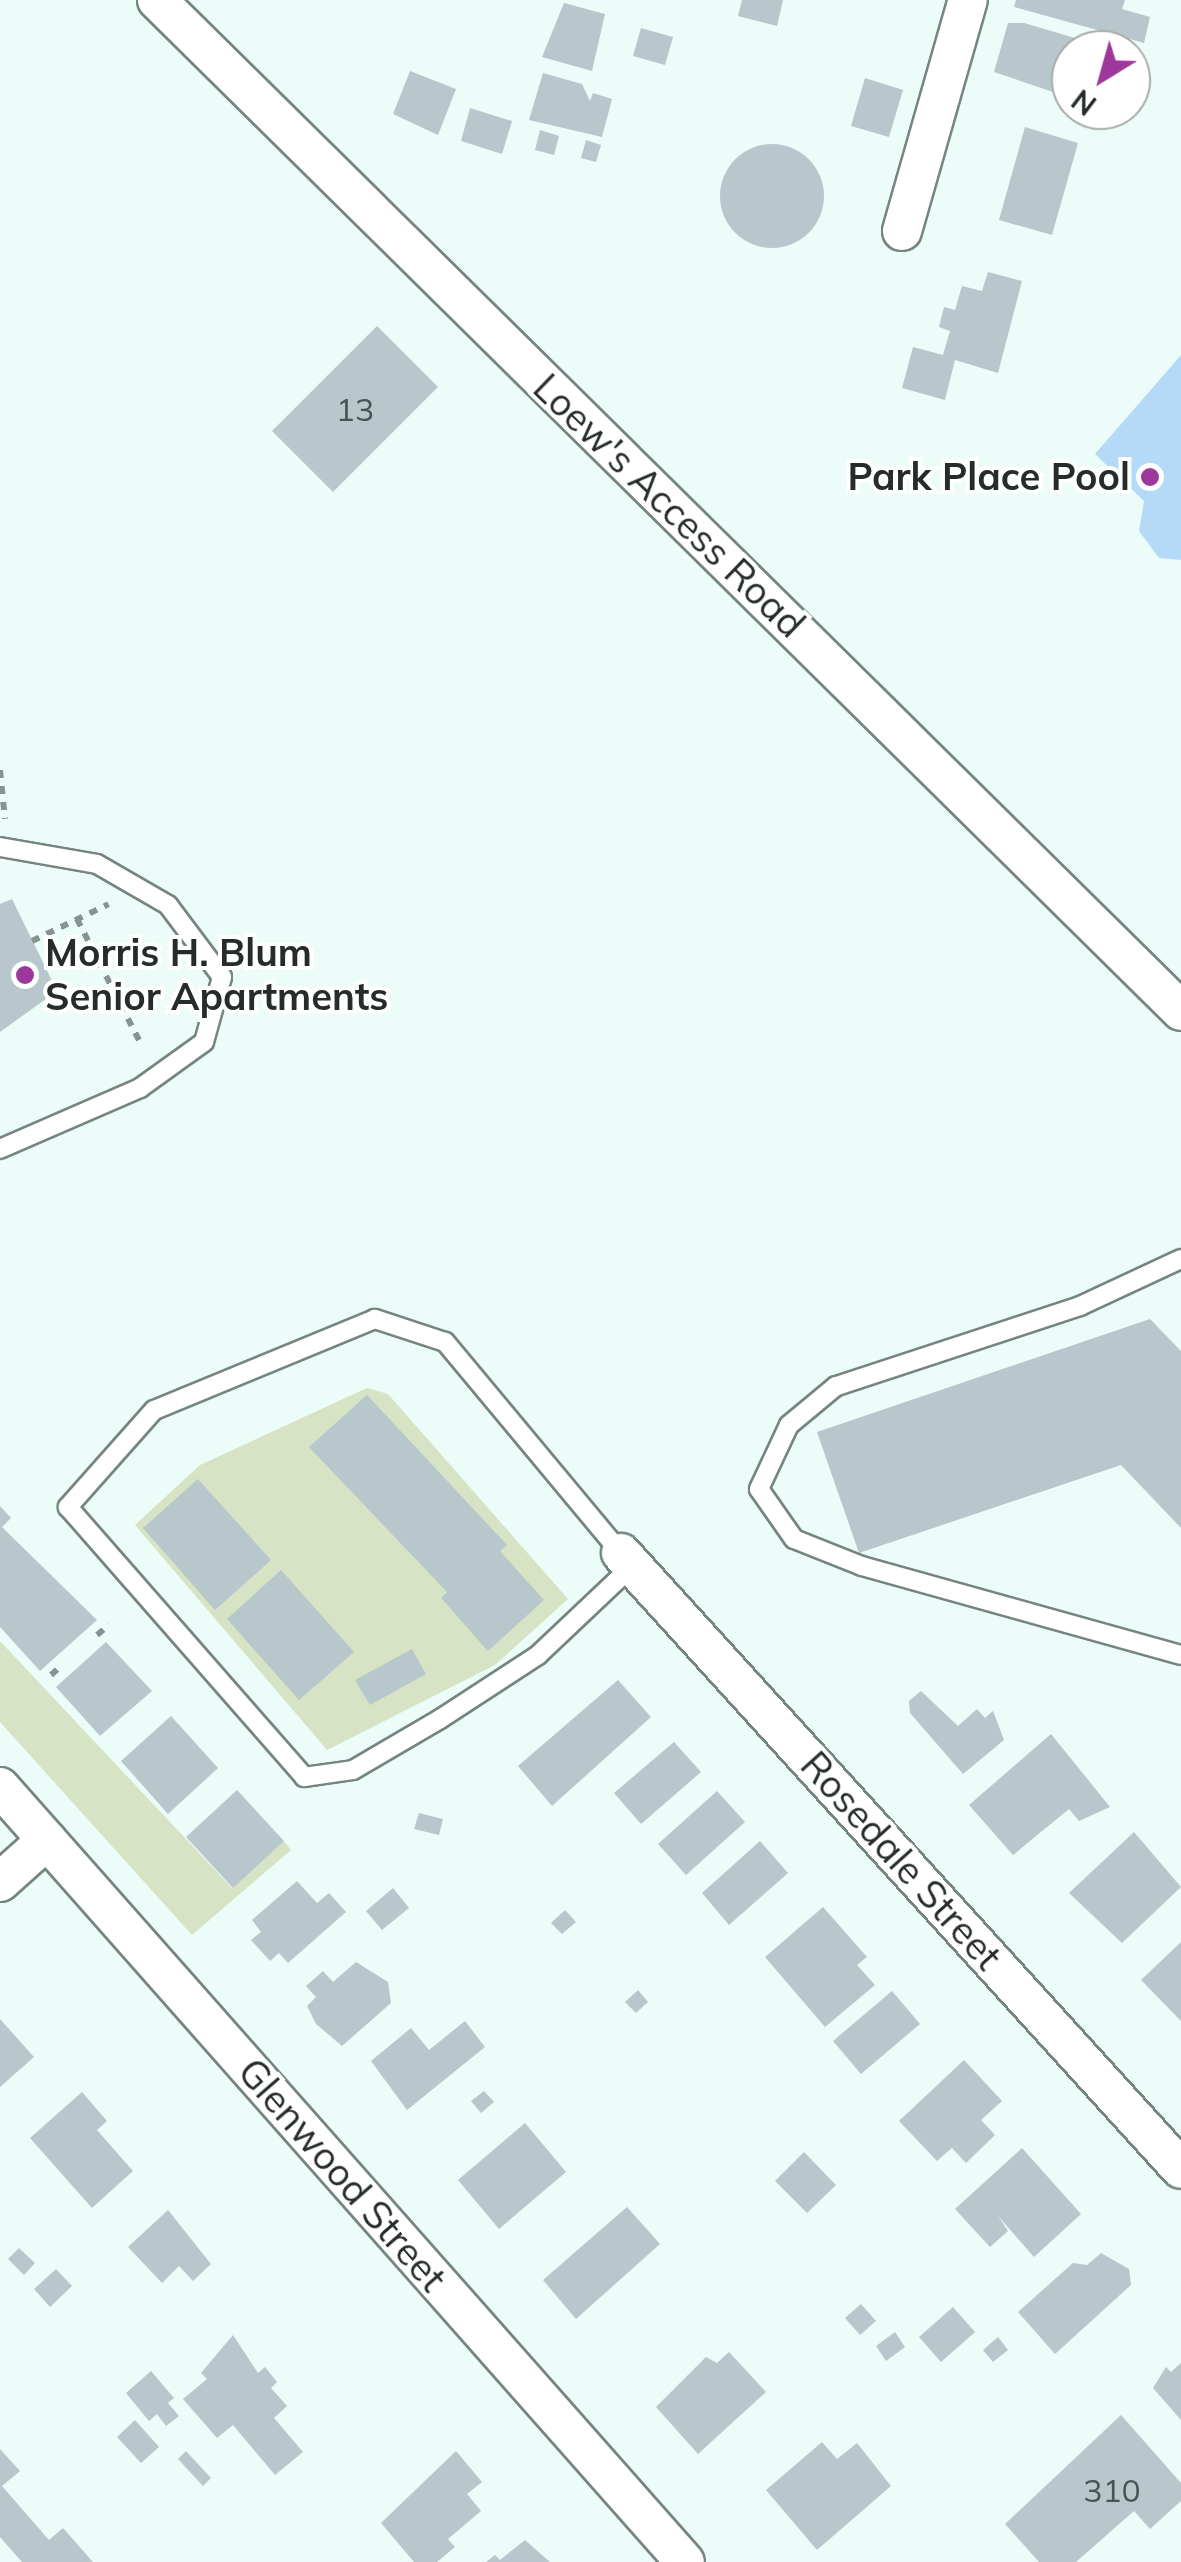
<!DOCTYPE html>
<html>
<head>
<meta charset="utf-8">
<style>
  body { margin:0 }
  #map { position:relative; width:1181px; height:2562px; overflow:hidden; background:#ebfcf9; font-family:Mulish,sans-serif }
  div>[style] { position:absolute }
  .green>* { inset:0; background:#d6e3c4 }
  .water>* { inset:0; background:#b5daf8 }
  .building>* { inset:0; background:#b7c7cb }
  .round { border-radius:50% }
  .path>* { height:6px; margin-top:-3px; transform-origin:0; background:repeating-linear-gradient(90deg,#879391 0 8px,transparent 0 16px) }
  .roads { filter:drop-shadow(2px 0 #758582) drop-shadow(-2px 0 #758582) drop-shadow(0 2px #758582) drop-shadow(0 -2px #758582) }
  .service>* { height:18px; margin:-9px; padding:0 9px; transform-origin:9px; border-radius:9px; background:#fff }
  .minor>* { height:38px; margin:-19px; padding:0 19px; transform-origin:19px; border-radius:19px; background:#fff }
  .dots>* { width:28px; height:28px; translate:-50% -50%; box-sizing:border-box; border:5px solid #fff; border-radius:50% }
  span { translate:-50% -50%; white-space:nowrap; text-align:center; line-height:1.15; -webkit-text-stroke:8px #fff; paint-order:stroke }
  .number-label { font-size:32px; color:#4a5353 }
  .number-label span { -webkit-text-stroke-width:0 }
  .poi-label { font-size:38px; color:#262c2b; font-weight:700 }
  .right { translate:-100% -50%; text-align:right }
  .left { translate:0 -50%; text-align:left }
  .street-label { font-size:38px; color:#262c2b }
  .north { position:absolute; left:1051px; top:30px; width:100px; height:100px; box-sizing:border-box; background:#fff; border:2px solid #a8abaa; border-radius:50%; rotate:217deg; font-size:28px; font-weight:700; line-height:40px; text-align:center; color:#262c2b }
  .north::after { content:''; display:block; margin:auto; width:35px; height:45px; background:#9e379b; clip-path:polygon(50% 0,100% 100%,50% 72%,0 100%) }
</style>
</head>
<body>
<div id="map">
  <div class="green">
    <div style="clip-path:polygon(367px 1388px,388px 1394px,568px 1599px,495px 1665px,327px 1750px,135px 1525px,200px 1465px)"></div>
    <div style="clip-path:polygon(0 1641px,232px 1888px,284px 1841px,291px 1850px,192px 1935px,0 1722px)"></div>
  </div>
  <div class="water">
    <div style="clip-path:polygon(1181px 355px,1181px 560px,1159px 558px,1139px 531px,1144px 501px,1095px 454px)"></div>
  </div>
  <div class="building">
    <div style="clip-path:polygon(742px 0,783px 0,777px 26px,738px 16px)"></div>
    <div style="clip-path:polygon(1016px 0,1125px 0,1122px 9px,1150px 17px,1144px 43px,1014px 7px)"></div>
    <div style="clip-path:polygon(564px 3px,605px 14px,592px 71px,542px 57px)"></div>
    <div style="clip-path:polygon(1008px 23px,1024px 23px,1116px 50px,1071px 50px,1071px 98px,994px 72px)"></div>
    <div style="clip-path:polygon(641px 28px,673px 37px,665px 65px,633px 56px)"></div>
    <div style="clip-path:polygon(410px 71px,456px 89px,438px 135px,393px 114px)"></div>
    <div style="clip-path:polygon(543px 73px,582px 84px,590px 101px,593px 93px,612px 99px,602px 137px,529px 120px)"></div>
    <div style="clip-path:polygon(865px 78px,903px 90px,889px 137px,851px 126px)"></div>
    <div style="clip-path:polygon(470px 108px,512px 121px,502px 154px,461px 141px)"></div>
    <div style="clip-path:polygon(1025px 127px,1078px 143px,1052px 235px,999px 220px)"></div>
    <div style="clip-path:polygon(540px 130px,559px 136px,554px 155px,535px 150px)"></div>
    <div style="clip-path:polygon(586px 140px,601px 145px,596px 162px,581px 158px)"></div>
    <div class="round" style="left:720px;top:144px;width:104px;height:104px"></div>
    <div style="clip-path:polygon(988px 272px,1022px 281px,998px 373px,955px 360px,945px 400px,902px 388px,913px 347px,943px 355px,950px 331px,939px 327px,944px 307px,955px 310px,962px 286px,982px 291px)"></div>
    <div style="clip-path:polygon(377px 326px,438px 387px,333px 492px,272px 431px)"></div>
    <div style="clip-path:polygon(12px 899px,57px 991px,0 1032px,0 904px)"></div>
    <div style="clip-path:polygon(1150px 1319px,1181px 1351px,1181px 1528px,1121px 1465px,859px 1553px,817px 1432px)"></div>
    <div style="clip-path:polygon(367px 1395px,507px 1545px,500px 1551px,544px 1600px,488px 1651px,441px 1598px,447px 1592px,309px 1447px)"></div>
    <div style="clip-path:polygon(198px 1479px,271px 1560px,215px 1610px,143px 1528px)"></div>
    <div style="clip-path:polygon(0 1506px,11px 1518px,2px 1527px,97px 1620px,40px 1671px,0 1627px)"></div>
    <div style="clip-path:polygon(281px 1570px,354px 1652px,299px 1700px,227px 1619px)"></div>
    <div style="clip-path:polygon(106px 1642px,152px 1691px,100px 1736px,56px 1687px)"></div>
    <div style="clip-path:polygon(412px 1649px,426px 1674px,370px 1705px,355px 1680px)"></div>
    <div style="clip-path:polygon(618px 1680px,651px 1717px,552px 1806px,518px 1766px)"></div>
    <div style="clip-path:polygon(921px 1691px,958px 1726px,977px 1709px,985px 1718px,993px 1711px,1004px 1740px,963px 1774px,910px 1713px,909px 1701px)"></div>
    <div style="clip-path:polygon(171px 1716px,218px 1768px,168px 1814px,121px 1761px)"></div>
    <div style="clip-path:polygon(1051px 1734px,1110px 1807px,1079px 1821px,1069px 1809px,1013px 1855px,969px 1805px)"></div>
    <div style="clip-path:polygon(674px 1742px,701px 1772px,641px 1824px,614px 1793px)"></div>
    <div style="clip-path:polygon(237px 1790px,284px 1841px,233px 1888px,186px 1837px)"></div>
    <div style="clip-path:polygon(717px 1791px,745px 1822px,686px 1875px,658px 1844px)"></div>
    <div style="clip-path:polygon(419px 1813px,443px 1819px,439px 1835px,414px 1829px)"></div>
    <div style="clip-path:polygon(1134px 1832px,1181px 1887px,1122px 1943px,1069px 1893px)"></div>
    <div style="clip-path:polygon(760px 1841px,788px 1873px,729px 1925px,702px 1893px)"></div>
    <div style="clip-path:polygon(297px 1881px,317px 1903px,329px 1893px,346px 1912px,288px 1963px,279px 1953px,270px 1961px,251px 1940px,261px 1932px,252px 1920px)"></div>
    <div style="clip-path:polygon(393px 1888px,409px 1908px,382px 1930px,366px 1911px)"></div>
    <div style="clip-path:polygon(823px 1907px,867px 1957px,857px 1965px,875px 1985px,825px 2027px,765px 1957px)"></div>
    <div style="clip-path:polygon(565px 1910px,576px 1922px,562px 1934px,551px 1923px)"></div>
    <div style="clip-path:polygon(1181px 1942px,1181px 2021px,1141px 1980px)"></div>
    <div style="clip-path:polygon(356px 1962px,388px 1982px,391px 2003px,342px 2046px,316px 2024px,307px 2006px,316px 1997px,306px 1986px,323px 1971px,333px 1982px)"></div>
    <div style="clip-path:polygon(638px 1990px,648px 2002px,636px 2013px,625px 2002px)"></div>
    <div style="clip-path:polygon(892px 1991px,920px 2024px,861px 2074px,833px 2041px)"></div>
    <div style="clip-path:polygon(0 2019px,34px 2057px,0 2087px)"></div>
    <div style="clip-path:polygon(465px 2021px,485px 2047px,407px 2110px,371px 2061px,411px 2028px,429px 2050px)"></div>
    <div style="clip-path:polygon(964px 2060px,1002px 2101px,981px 2120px,995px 2135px,966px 2163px,952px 2148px,937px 2161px,899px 2121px)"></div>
    <div style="clip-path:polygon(484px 2091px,494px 2102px,481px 2113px,471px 2101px)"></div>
    <div style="clip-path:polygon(82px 2092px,107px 2121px,97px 2130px,133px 2171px,92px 2208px,30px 2138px)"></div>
    <div style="clip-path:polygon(525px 2123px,566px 2172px,499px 2229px,458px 2180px)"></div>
    <div style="clip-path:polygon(1022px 2148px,1081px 2214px,1034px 2257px,998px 2216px,1008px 2231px,990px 2247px,955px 2209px)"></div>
    <div style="clip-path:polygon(804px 2152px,836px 2185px,807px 2213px,775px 2181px)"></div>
    <div style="clip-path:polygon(627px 2207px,660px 2244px,576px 2319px,543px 2280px)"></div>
    <div style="clip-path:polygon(168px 2210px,211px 2264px,193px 2281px,179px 2266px,162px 2283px,128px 2247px)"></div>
    <div style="clip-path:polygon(19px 2248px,35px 2263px,24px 2275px,8px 2259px)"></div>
    <div style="clip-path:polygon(1101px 2253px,1129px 2269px,1131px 2285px,1055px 2354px,1018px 2312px,1073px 2263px,1087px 2265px)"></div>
    <div style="clip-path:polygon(56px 2269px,72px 2286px,50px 2307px,34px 2289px)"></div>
    <div style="clip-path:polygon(861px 2304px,876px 2321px,860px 2335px,845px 2318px)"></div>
    <div style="clip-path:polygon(953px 2307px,975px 2332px,941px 2362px,919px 2337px)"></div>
    <div style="clip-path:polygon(895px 2332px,905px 2347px,886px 2361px,876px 2346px)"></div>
    <div style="clip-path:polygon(233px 2335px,258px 2373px,265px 2367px,277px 2382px,271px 2388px,287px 2406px,274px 2418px,303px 2452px,275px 2475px,233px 2425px,217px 2438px,183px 2399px,207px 2379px,201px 2373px)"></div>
    <div style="clip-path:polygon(998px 2337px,1008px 2350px,993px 2362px,983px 2350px)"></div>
    <div style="clip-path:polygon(729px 2352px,766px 2392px,698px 2454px,656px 2407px,706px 2357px,717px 2363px)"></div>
    <div style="clip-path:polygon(1181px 2363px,1181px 2420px,1153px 2388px,1166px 2367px,1171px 2372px)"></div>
    <div style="clip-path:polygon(151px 2371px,174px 2398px,168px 2403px,179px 2416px,166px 2426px,157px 2414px,149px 2421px,126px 2393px)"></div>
    <div style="clip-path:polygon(1121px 2415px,1181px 2483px,1181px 2501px,1150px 2529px,1134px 2511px,1076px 2562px,1039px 2562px,1005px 2524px)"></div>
    <div style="clip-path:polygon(135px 2420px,159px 2447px,141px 2463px,117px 2437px)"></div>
    <div style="clip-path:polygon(822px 2442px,837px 2459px,857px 2443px,891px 2486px,817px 2550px,766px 2490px)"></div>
    <div style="clip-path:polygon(0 2449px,20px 2471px,2px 2486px,49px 2540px,63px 2528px,93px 2562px,22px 2562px,0 2537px)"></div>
    <div style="clip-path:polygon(186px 2451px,211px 2478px,203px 2486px,178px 2459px)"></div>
    <div style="clip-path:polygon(456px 2451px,482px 2482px,467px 2494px,481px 2511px,448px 2539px,455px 2547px,437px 2562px,414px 2562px,381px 2523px)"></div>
    <div style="clip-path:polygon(525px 2540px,550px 2562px,486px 2562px,495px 2555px,500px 2560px)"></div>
  </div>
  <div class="path">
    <div style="left:0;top:770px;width:49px;rotate:84.2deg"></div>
    <div style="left:77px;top:919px;width:138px;rotate:62.9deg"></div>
    <div style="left:32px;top:941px;width:85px;rotate:-25.7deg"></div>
    <div style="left:97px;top:1635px;width:16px;rotate:-40deg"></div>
    <div style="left:51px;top:1675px;width:11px;rotate:-41deg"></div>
  </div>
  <div class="roads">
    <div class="service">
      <div style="left:0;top:847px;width:98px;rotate:9.9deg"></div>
      <div style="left:97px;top:864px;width:82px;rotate:30deg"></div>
      <div style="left:168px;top:905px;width:90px;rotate:53.1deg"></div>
      <div style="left:222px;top:977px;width:67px;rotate:105.5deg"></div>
      <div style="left:204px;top:1042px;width:79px;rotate:144.3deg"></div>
      <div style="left:140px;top:1088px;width:153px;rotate:156.5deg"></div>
      <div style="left:1181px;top:1259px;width:111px;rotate:155deg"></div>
      <div style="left:1080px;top:1306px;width:257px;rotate:161.8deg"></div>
      <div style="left:836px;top:1386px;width:61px;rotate:140.3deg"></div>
      <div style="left:789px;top:1425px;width:71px;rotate:115.1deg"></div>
      <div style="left:759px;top:1489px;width:61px;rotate:55deg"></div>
      <div style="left:794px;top:1539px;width:73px;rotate:21.7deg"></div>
      <div style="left:862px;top:1566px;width:331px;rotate:15.6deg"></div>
      <div style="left:621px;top:1553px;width:275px;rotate:-129.8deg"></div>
      <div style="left:445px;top:1342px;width:74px;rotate:-161.8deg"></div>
      <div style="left:375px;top:1319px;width:239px;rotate:157.6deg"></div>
      <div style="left:154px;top:1410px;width:130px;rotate:131.6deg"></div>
      <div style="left:68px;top:1507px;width:359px;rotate:48.8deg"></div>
      <div style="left:304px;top:1777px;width:49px;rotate:-8.1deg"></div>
      <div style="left:353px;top:1770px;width:101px;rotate:-30.4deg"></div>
      <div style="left:440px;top:1719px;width:117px;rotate:-33.1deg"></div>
      <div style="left:538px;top:1655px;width:129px;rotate:-43.4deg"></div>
    </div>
    <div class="minor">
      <div style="left:157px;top:0;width:1439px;rotate:44.63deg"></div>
      <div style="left:902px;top:231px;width:240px;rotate:-74.1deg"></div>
      <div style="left:621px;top:1553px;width:832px;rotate:47.73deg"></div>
      <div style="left:0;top:1787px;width:1034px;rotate:48.53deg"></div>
      <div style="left:0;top:1882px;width:63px;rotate:-41.8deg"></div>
    </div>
  </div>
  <div class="dots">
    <div style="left:1150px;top:477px;background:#9e379b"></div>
    <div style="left:25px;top:975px;background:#9e379b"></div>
  </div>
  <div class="number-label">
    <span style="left:355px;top:409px">13</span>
    <span style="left:1112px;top:2490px">310</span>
  </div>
  <div class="poi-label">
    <span class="right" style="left:1130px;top:477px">Park Place Pool</span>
    <span class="left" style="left:45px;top:975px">Morris H. Blum<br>Senior Apartments</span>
  </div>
  <div class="street-label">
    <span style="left:669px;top:506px;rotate:44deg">Loew's Access Road</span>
    <span style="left:901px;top:1861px;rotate:48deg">Rosedale Street</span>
    <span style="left:342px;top:2175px;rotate:49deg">Glenwood Street</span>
  </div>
  <div class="north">N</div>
</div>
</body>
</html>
